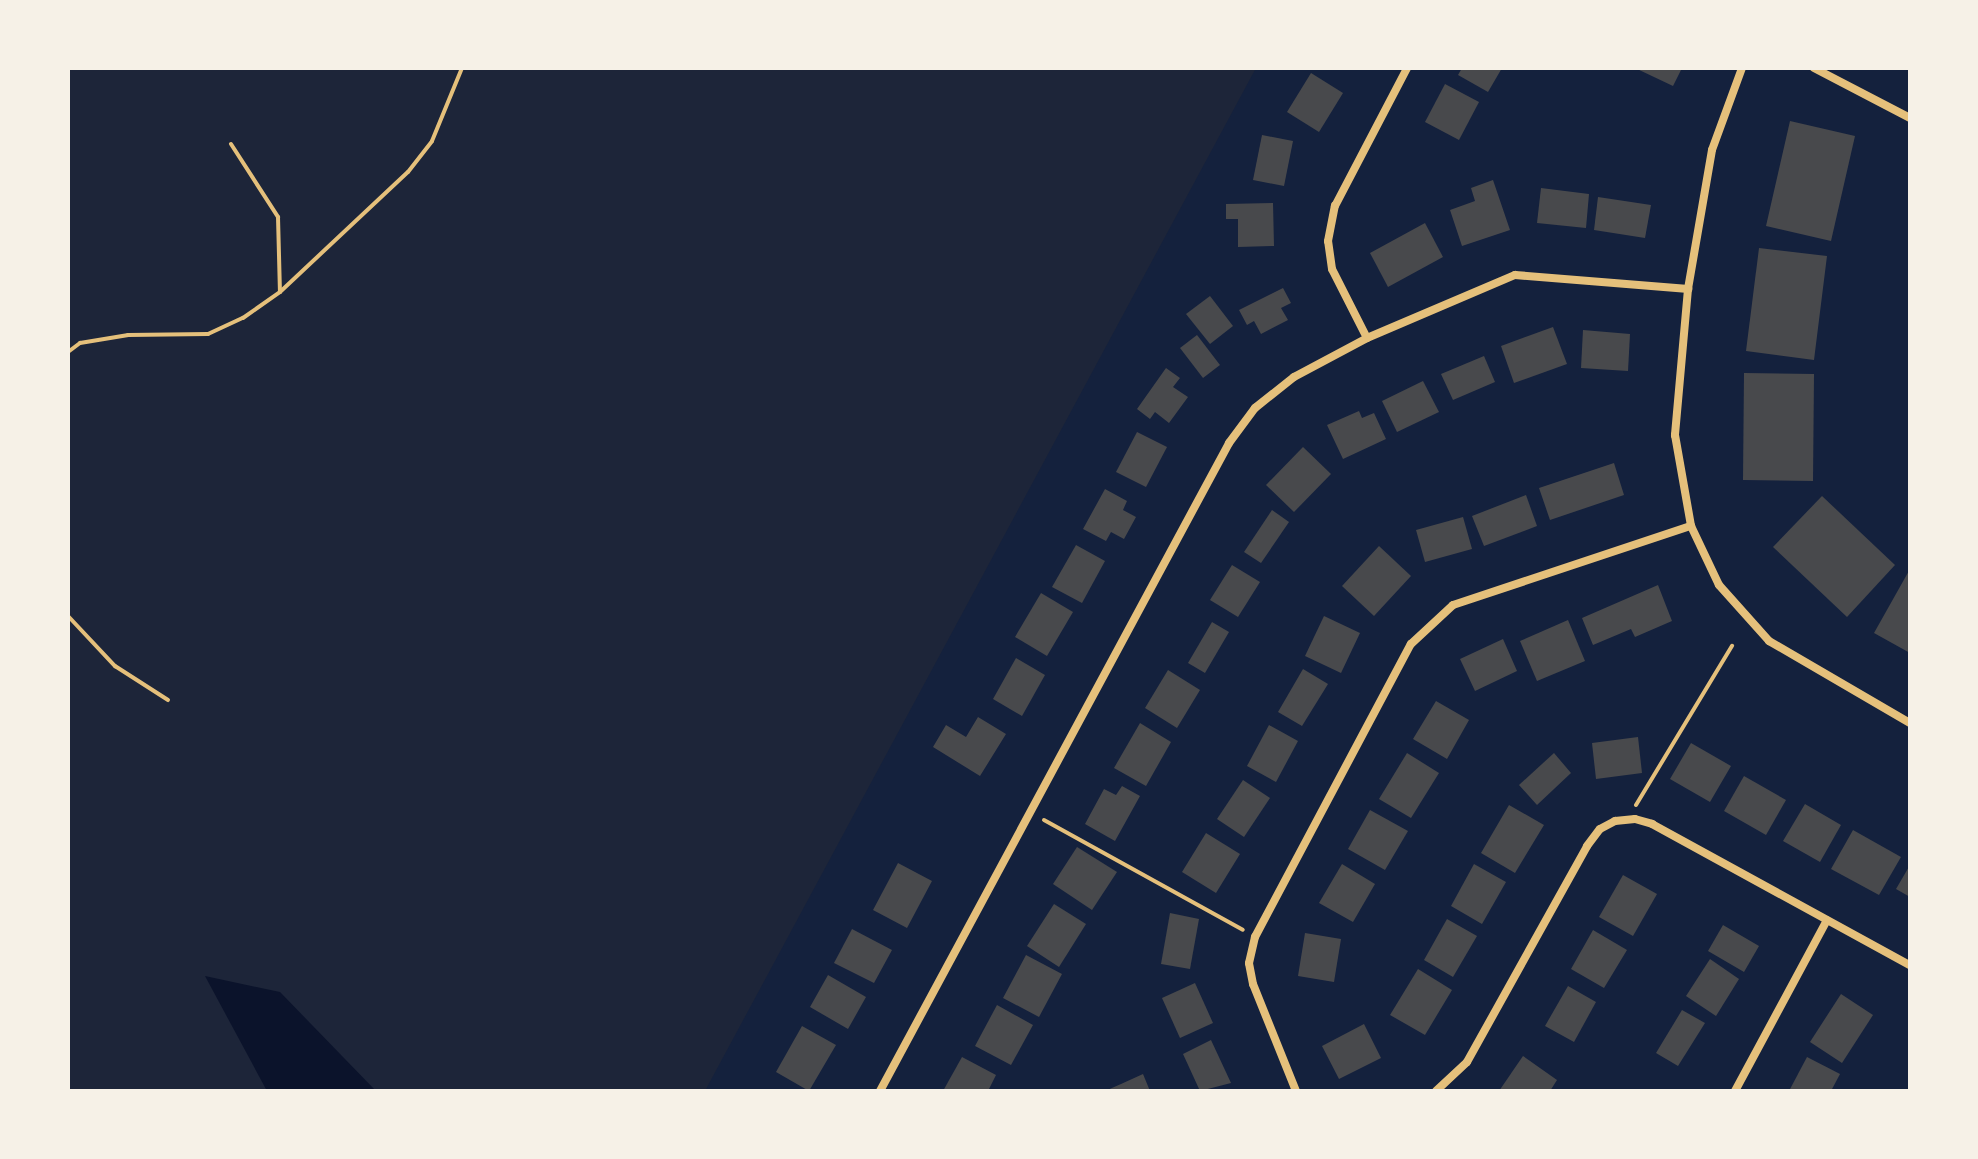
<!DOCTYPE html>
<html>
<head>
<meta charset="utf-8">
<style>
  body { margin:0 }
  #map { position:relative; width:1978px; height:1159px; overflow:hidden; background:#14213d; font-family:"Source Serif 4",serif }
  div>[style] { position:absolute }
  .green>* { inset:0; background:#1d2539 }
  .water>* { inset:0; background:#0b132b }
  .building>* { inset:0; background:#48494c }
  .path>* { height:4px; margin:-2px; padding:0 2px; transform-origin:2px; border-radius:2px; background:#e5c07b }
  .minor>* { height:8px; margin:-4px; padding:0 4px; transform-origin:4px; border-radius:4px; background:#e5c07b }
  span { translate:-50% -50%; white-space:nowrap; text-align:center; line-height:1.15; -webkit-text-stroke:7px #f6f1e7; paint-order:stroke }
  .frame { position:absolute; inset:0; border:70px solid #f6f1e7; pointer-events:none }
</style>
</head>
<body>
<div id="map">
  <div class="green">
    <div style="clip-path:polygon(68px 68px,1256px 68px,705px 1091px,68px 1091px)"></div>
  </div>
  <div class="water">
    <div style="clip-path:polygon(205px 976px,280px 992px,376px 1091px,267px 1091px)"></div>
  </div>
  <div class="building">
    <div style="clip-path:polygon(1462px 68px,1502px 68px,1488px 92px,1458px 75px)"></div>
    <div style="clip-path:polygon(1635px 68px,1682px 68px,1673px 86px)"></div>
    <div style="clip-path:polygon(1311px 73px,1343px 93px,1319px 132px,1287px 112px)"></div>
    <div style="clip-path:polygon(1445px 84px,1479px 102px,1459px 140px,1425px 122px)"></div>
    <div style="clip-path:polygon(1790px 121px,1855px 136px,1831px 241px,1766px 226px)"></div>
    <div style="clip-path:polygon(1262px 135px,1293px 141px,1284px 186px,1253px 180px)"></div>
    <div style="clip-path:polygon(1493px 180px,1510px 230px,1462px 246px,1450px 210px,1475px 201px,1471px 188px)"></div>
    <div style="clip-path:polygon(1541px 188px,1589px 194px,1586px 228px,1537px 223px)"></div>
    <div style="clip-path:polygon(1598px 197px,1651px 205px,1645px 238px,1594px 230px)"></div>
    <div style="clip-path:polygon(1273px 203px,1274px 246px,1238px 247px,1238px 219px,1226px 219px,1226px 204px)"></div>
    <div style="clip-path:polygon(1425px 223px,1443px 257px,1388px 287px,1370px 253px)"></div>
    <div style="clip-path:polygon(1759px 248px,1827px 256px,1814px 360px,1746px 351px)"></div>
    <div style="clip-path:polygon(1283px 288px,1291px 303px,1281px 308px,1288px 320px,1261px 334px,1254px 321px,1247px 325px,1239px 310px)"></div>
    <div style="clip-path:polygon(1210px 296px,1233px 326px,1210px 344px,1186px 314px)"></div>
    <div style="clip-path:polygon(1553px 327px,1567px 364px,1514px 383px,1501px 346px)"></div>
    <div style="clip-path:polygon(1583px 330px,1630px 334px,1628px 371px,1581px 368px)"></div>
    <div style="clip-path:polygon(1197px 335px,1220px 365px,1203px 378px,1180px 348px)"></div>
    <div style="clip-path:polygon(1484px 356px,1495px 382px,1453px 400px,1441px 374px)"></div>
    <div style="clip-path:polygon(1166px 368px,1180px 378px,1173px 387px,1188px 397px,1169px 423px,1155px 412px,1150px 419px,1137px 409px)"></div>
    <div style="clip-path:polygon(1744px 373px,1814px 374px,1813px 481px,1743px 480px)"></div>
    <div style="clip-path:polygon(1423px 381px,1439px 412px,1397px 432px,1382px 401px)"></div>
    <div style="clip-path:polygon(1359px 411px,1362px 418px,1374px 413px,1386px 439px,1343px 459px,1327px 425px)"></div>
    <div style="clip-path:polygon(1137px 432px,1167px 447px,1146px 487px,1116px 472px)"></div>
    <div style="clip-path:polygon(1303px 447px,1331px 474px,1294px 512px,1266px 485px)"></div>
    <div style="clip-path:polygon(1614px 463px,1624px 495px,1550px 520px,1539px 488px)"></div>
    <div style="clip-path:polygon(1105px 489px,1127px 501px,1123px 510px,1136px 517px,1124px 539px,1111px 532px,1106px 541px,1083px 529px)"></div>
    <div style="clip-path:polygon(1526px 495px,1537px 526px,1484px 546px,1472px 516px)"></div>
    <div style="clip-path:polygon(1822px 496px,1895px 565px,1847px 617px,1773px 547px)"></div>
    <div style="clip-path:polygon(1272px 510px,1289px 522px,1261px 563px,1244px 552px)"></div>
    <div style="clip-path:polygon(1463px 517px,1472px 549px,1425px 562px,1416px 530px)"></div>
    <div style="clip-path:polygon(1076px 545px,1105px 561px,1082px 603px,1052px 587px)"></div>
    <div style="clip-path:polygon(1379px 546px,1411px 576px,1374px 616px,1342px 586px)"></div>
    <div style="clip-path:polygon(1232px 565px,1260px 582px,1238px 617px,1210px 600px)"></div>
    <div style="clip-path:polygon(1910px 569px,1910px 653px,1874px 633px)"></div>
    <div style="clip-path:polygon(1658px 585px,1672px 621px,1635px 637px,1631px 629px,1593px 645px,1582px 618px)"></div>
    <div style="clip-path:polygon(1041px 593px,1073px 612px,1047px 656px,1015px 637px)"></div>
    <div style="clip-path:polygon(1324px 616px,1360px 633px,1341px 673px,1305px 656px)"></div>
    <div style="clip-path:polygon(1568px 620px,1585px 661px,1537px 681px,1520px 641px)"></div>
    <div style="clip-path:polygon(1212px 622px,1229px 632px,1205px 673px,1188px 663px)"></div>
    <div style="clip-path:polygon(1503px 639px,1517px 671px,1475px 691px,1460px 659px)"></div>
    <div style="clip-path:polygon(1016px 658px,1045px 675px,1022px 716px,993px 699px)"></div>
    <div style="clip-path:polygon(1303px 669px,1328px 684px,1302px 726px,1278px 712px)"></div>
    <div style="clip-path:polygon(1168px 670px,1200px 690px,1177px 728px,1145px 708px)"></div>
    <div style="clip-path:polygon(1436px 701px,1469px 720px,1447px 759px,1413px 739px)"></div>
    <div style="clip-path:polygon(978px 717px,1006px 734px,980px 776px,933px 747px,946px 725px,966px 737px)"></div>
    <div style="clip-path:polygon(1140px 723px,1171px 742px,1146px 786px,1114px 768px)"></div>
    <div style="clip-path:polygon(1269px 725px,1298px 741px,1276px 782px,1247px 766px)"></div>
    <div style="clip-path:polygon(1638px 737px,1642px 773px,1596px 779px,1592px 743px)"></div>
    <div style="clip-path:polygon(1691px 743px,1731px 766px,1710px 802px,1670px 779px)"></div>
    <div style="clip-path:polygon(1407px 753px,1439px 773px,1411px 818px,1379px 799px)"></div>
    <div style="clip-path:polygon(1554px 753px,1571px 773px,1537px 805px,1519px 785px)"></div>
    <div style="clip-path:polygon(1744px 776px,1786px 800px,1766px 835px,1724px 811px)"></div>
    <div style="clip-path:polygon(1243px 780px,1270px 798px,1244px 837px,1217px 819px)"></div>
    <div style="clip-path:polygon(1122px 786px,1140px 796px,1115px 841px,1085px 824px,1104px 789px,1116px 795px)"></div>
    <div style="clip-path:polygon(1805px 804px,1841px 825px,1820px 862px,1783px 841px)"></div>
    <div style="clip-path:polygon(1509px 805px,1544px 825px,1515px 873px,1481px 853px)"></div>
    <div style="clip-path:polygon(1370px 810px,1408px 831px,1385px 870px,1348px 849px)"></div>
    <div style="clip-path:polygon(1853px 830px,1901px 857px,1879px 895px,1831px 869px)"></div>
    <div style="clip-path:polygon(1206px 833px,1240px 854px,1216px 893px,1182px 872px)"></div>
    <div style="clip-path:polygon(1077px 847px,1117px 872px,1092px 910px,1053px 884px)"></div>
    <div style="clip-path:polygon(898px 863px,932px 881px,907px 928px,873px 910px)"></div>
    <div style="clip-path:polygon(1342px 864px,1375px 884px,1353px 922px,1319px 903px)"></div>
    <div style="clip-path:polygon(1474px 864px,1506px 882px,1482px 924px,1451px 906px)"></div>
    <div style="clip-path:polygon(1910px 865px,1910px 897px,1896px 889px)"></div>
    <div style="clip-path:polygon(1623px 875px,1657px 894px,1633px 936px,1599px 917px)"></div>
    <div style="clip-path:polygon(1054px 904px,1086px 924px,1059px 967px,1027px 946px)"></div>
    <div style="clip-path:polygon(1170px 913px,1199px 919px,1190px 969px,1161px 964px)"></div>
    <div style="clip-path:polygon(1447px 919px,1477px 936px,1453px 977px,1424px 960px)"></div>
    <div style="clip-path:polygon(1723px 925px,1759px 946px,1744px 972px,1708px 951px)"></div>
    <div style="clip-path:polygon(852px 929px,892px 950px,874px 983px,834px 963px)"></div>
    <div style="clip-path:polygon(1593px 930px,1627px 950px,1604px 988px,1571px 969px)"></div>
    <div style="clip-path:polygon(1305px 933px,1341px 939px,1334px 982px,1298px 976px)"></div>
    <div style="clip-path:polygon(1026px 955px,1062px 974px,1039px 1017px,1003px 998px)"></div>
    <div style="clip-path:polygon(1710px 959px,1739px 979px,1716px 1016px,1686px 996px)"></div>
    <div style="clip-path:polygon(1418px 969px,1452px 990px,1425px 1035px,1390px 1015px)"></div>
    <div style="clip-path:polygon(828px 975px,866px 997px,848px 1029px,810px 1007px)"></div>
    <div style="clip-path:polygon(1195px 983px,1213px 1023px,1180px 1038px,1162px 998px)"></div>
    <div style="clip-path:polygon(1568px 986px,1596px 1002px,1574px 1042px,1545px 1026px)"></div>
    <div style="clip-path:polygon(1841px 994px,1873px 1015px,1842px 1063px,1810px 1042px)"></div>
    <div style="clip-path:polygon(997px 1005px,1033px 1025px,1011px 1065px,975px 1046px)"></div>
    <div style="clip-path:polygon(1682px 1010px,1705px 1023px,1678px 1066px,1656px 1053px)"></div>
    <div style="clip-path:polygon(1364px 1024px,1381px 1058px,1339px 1079px,1322px 1046px)"></div>
    <div style="clip-path:polygon(802px 1026px,836px 1045px,809px 1091px,776px 1072px)"></div>
    <div style="clip-path:polygon(1211px 1040px,1231px 1083px,1200px 1091px,1183px 1054px)"></div>
    <div style="clip-path:polygon(1523px 1056px,1557px 1080px,1550px 1091px,1499px 1091px)"></div>
    <div style="clip-path:polygon(962px 1057px,996px 1075px,988px 1091px,943px 1091px)"></div>
    <div style="clip-path:polygon(1807px 1057px,1840px 1074px,1831px 1091px,1789px 1091px)"></div>
    <div style="clip-path:polygon(1143px 1074px,1150px 1091px,1105px 1091px,1121px 1084px)"></div>
  </div>
  <div class="path">
    <div style="left:231px;top:144px;width:87px;rotate:57.2deg"></div>
    <div style="left:278px;top:217px;width:75px;rotate:88.5deg"></div>
    <div style="left:68px;top:352px;width:15px;rotate:-37deg"></div>
    <div style="left:80px;top:343px;width:49px;rotate:-9.5deg"></div>
    <div style="left:128px;top:335px;width:80px;rotate:-0.7deg"></div>
    <div style="left:208px;top:334px;width:38px;rotate:-25deg"></div>
    <div style="left:243px;top:318px;width:45px;rotate:-35.1deg"></div>
    <div style="left:280px;top:292px;width:175px;rotate:-43.2deg"></div>
    <div style="left:408px;top:172px;width:39px;rotate:-52deg"></div>
    <div style="left:432px;top:141px;width:79px;rotate:-67.7deg"></div>
    <div style="left:68px;top:616px;width:69px;rotate:46.8deg"></div>
    <div style="left:115px;top:666px;width:63px;rotate:32.7deg"></div>
    <div style="left:1636px;top:805px;width:186px;rotate:-58.9deg"></div>
    <div style="left:1044px;top:820px;width:227px;rotate:28.9deg"></div>
  </div>
  <div class="minor">
    <div style="left:1742px;top:68px;width:87px;rotate:110.1deg"></div>
    <div style="left:1712px;top:150px;width:141px;rotate:99.8deg"></div>
    <div style="left:1688px;top:289px;width:147px;rotate:95.1deg"></div>
    <div style="left:1675px;top:435px;width:92px;rotate:80deg"></div>
    <div style="left:1691px;top:526px;width:65px;rotate:64.6deg"></div>
    <div style="left:1719px;top:585px;width:75px;rotate:48.2deg"></div>
    <div style="left:1769px;top:641px;width:163px;rotate:30.2deg"></div>
    <div style="left:1814px;top:68px;width:108px;rotate:27.5deg"></div>
    <div style="left:1367px;top:338px;width:77px;rotate:-116.9deg"></div>
    <div style="left:1332px;top:269px;width:28px;rotate:-98deg"></div>
    <div style="left:1328px;top:241px;width:36px;rotate:-79deg"></div>
    <div style="left:1335px;top:206px;width:156px;rotate:-62.4deg"></div>
    <div style="left:880px;top:1091px;width:736px;rotate:-61.69deg"></div>
    <div style="left:1229px;top:443px;width:44px;rotate:-53.4deg"></div>
    <div style="left:1255px;top:408px;width:50px;rotate:-38.5deg"></div>
    <div style="left:1294px;top:377px;width:83px;rotate:-28.1deg"></div>
    <div style="left:1367px;top:338px;width:161px;rotate:-23.1deg"></div>
    <div style="left:1515px;top:275px;width:174px;rotate:4.6deg"></div>
    <div style="left:1296px;top:1091px;width:115px;rotate:-111.9deg"></div>
    <div style="left:1253px;top:984px;width:21px;rotate:-101deg"></div>
    <div style="left:1249px;top:963px;width:27px;rotate:-77deg"></div>
    <div style="left:1255px;top:937px;width:332px;rotate:-62deg"></div>
    <div style="left:1411px;top:644px;width:57px;rotate:-42.9deg"></div>
    <div style="left:1453px;top:605px;width:251px;rotate:-18.4deg"></div>
    <div style="left:1436px;top:1091px;width:42px;rotate:-43.1deg"></div>
    <div style="left:1467px;top:1062px;width:247px;rotate:-60.9deg"></div>
    <div style="left:1587px;top:846px;width:21px;rotate:-53deg"></div>
    <div style="left:1600px;top:829px;width:17px;rotate:-28deg"></div>
    <div style="left:1615px;top:821px;width:20px;rotate:-6deg"></div>
    <div style="left:1635px;top:819px;width:18px;rotate:16deg"></div>
    <div style="left:1652px;top:824px;width:294px;rotate:28.7deg"></div>
    <div style="left:1735px;top:1091px;width:194px;rotate:-61.7deg"></div>
  </div>
  <div class="frame"></div>
</div>
</body>
</html>
